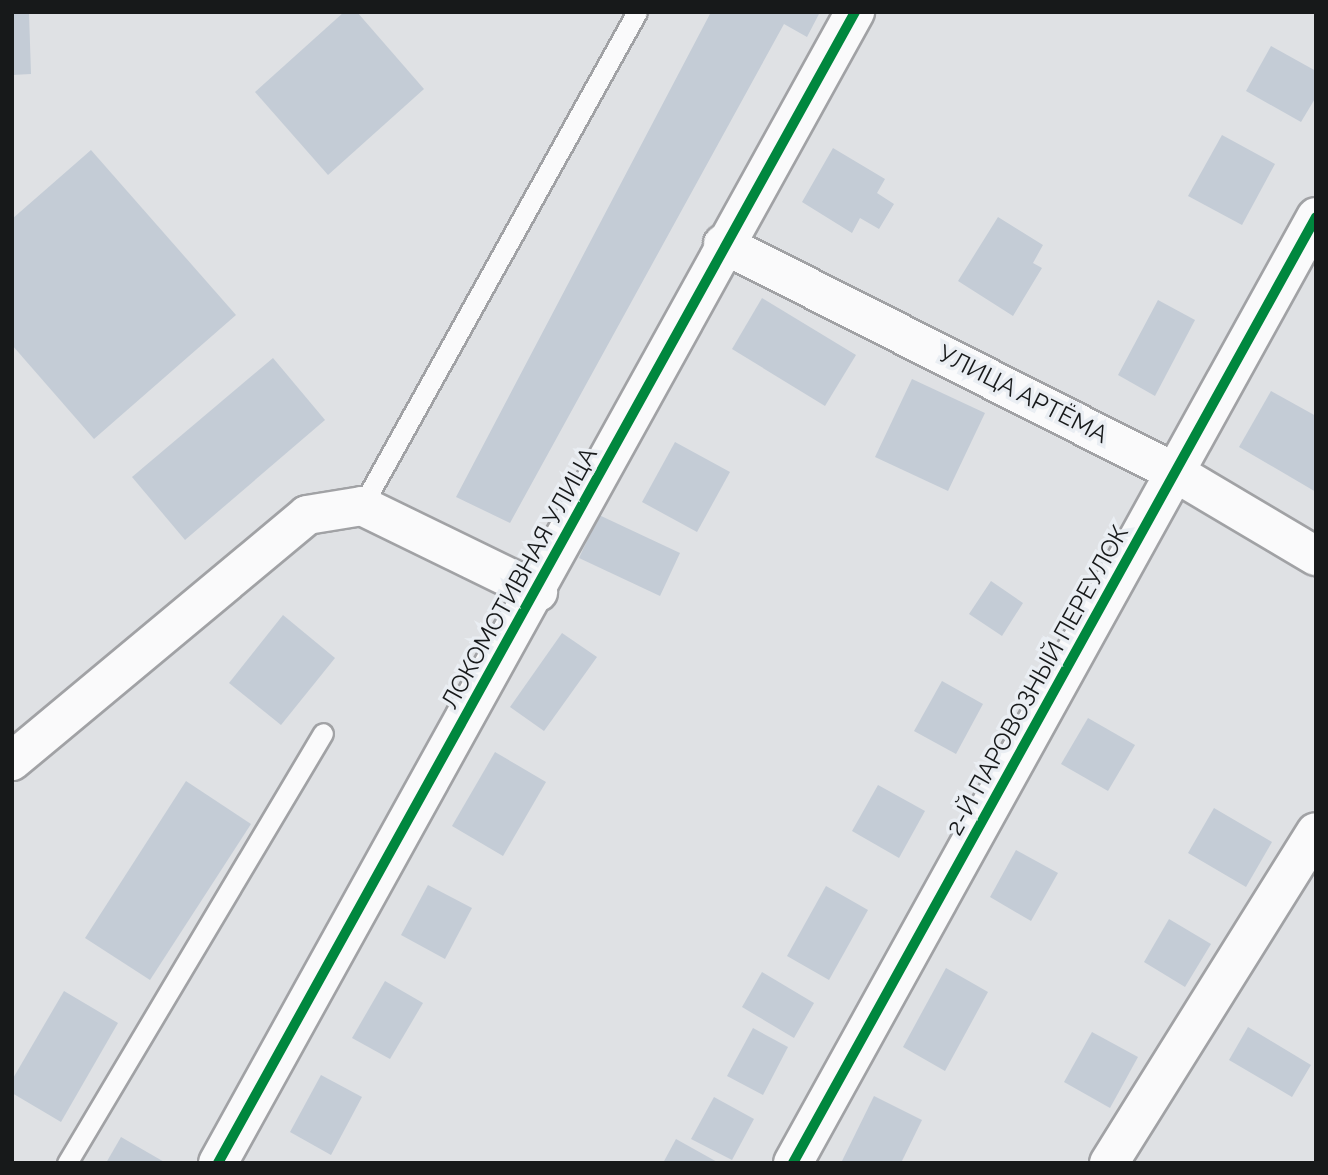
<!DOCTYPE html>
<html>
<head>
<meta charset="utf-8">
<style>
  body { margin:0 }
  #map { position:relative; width:1328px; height:1175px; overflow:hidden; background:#dfe1e4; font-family:Raleway,sans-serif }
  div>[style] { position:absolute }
  .building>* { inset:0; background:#c4ccd6 }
  .roads { filter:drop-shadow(2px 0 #a1a2a5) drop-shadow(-2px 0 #a1a2a5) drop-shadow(0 2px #a1a2a5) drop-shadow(0 -2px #a1a2a5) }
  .lane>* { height:19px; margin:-9.5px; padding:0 9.5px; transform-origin:9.5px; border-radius:9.5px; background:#fafafb }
  .street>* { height:38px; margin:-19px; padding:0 19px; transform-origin:19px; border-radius:19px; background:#fafafb }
  .cycleway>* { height:10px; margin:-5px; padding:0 5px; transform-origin:5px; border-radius:5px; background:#00873e }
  span { translate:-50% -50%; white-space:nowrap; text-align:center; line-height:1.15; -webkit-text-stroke:7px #eaeef3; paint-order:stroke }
  .street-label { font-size:24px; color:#17191a }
  .frame { position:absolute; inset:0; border:14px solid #17191a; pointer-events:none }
</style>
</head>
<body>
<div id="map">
  <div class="building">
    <div style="clip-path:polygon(344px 12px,357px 12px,424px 89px,328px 175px,255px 92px)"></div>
    <div style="clip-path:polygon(711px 12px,820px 12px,807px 37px,784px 24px,510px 523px,456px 497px)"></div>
    <div style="clip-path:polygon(29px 13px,31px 74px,12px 75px,12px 14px)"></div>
    <div style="clip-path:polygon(1271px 46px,1316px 71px,1316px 97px,1301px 122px,1246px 91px)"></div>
    <div style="clip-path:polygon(1222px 135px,1275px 164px,1242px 225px,1188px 196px)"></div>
    <div style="clip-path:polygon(833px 148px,885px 179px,877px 193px,894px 204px,879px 229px,860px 218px,852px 233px,802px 202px)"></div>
    <div style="clip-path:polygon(91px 150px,236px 315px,94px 439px,12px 345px,12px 219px)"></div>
    <div style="clip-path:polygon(998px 217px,1043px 245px,1033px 263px,1042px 268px,1013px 316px,958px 281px)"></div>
    <div style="clip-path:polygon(762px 298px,856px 355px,825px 406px,732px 349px)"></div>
    <div style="clip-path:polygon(1158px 300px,1195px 320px,1155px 396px,1118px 375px)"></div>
    <div style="clip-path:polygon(273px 358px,325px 420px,185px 540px,132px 477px)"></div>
    <div style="clip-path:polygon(912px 379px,985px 413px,948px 491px,875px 457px)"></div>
    <div style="clip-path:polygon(1271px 391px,1316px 416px,1316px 492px,1239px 447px)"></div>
    <div style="clip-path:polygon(675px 442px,730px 472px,697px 532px,642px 502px)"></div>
    <div style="clip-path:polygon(599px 515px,680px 553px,660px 596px,579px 558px)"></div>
    <div style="clip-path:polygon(991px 581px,1023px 603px,1002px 636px,969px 614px)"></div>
    <div style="clip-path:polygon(283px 615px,335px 658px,281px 725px,229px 683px)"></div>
    <div style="clip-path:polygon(562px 633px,597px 657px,544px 731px,510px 707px)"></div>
    <div style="clip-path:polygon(942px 681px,983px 704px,956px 754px,914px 731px)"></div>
    <div style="clip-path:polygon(1088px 718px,1135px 745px,1108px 791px,1061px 764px)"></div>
    <div style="clip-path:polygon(495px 752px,546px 782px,503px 856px,452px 826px)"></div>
    <div style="clip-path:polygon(186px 781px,251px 824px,150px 980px,85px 938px)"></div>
    <div style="clip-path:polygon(878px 785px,925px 811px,899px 858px,852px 831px)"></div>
    <div style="clip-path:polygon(1214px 808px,1272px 842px,1246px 887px,1188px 853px)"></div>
    <div style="clip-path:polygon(1016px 850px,1058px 873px,1031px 921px,990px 897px)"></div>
    <div style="clip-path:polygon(428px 885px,472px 908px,445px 959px,401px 935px)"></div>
    <div style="clip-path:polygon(826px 886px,868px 910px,829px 980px,787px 956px)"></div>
    <div style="clip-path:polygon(1169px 919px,1211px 944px,1185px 987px,1144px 962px)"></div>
    <div style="clip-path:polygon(946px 968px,988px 992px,945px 1071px,903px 1047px)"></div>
    <div style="clip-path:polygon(762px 972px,814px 1003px,794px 1038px,742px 1007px)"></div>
    <div style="clip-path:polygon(385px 981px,423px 1003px,390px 1059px,352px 1038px)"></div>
    <div style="clip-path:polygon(64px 991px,118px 1023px,61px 1122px,12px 1093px,12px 1080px)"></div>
    <div style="clip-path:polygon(1248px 1027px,1311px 1065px,1292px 1097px,1229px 1060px)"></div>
    <div style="clip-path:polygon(753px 1028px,788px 1047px,763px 1095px,727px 1076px)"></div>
    <div style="clip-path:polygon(1092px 1032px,1138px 1057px,1110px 1108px,1064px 1082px)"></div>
    <div style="clip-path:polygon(321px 1075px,362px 1097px,331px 1155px,290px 1132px)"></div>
    <div style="clip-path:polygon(874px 1096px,922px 1120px,901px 1163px,841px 1163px)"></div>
    <div style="clip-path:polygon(714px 1097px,754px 1119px,732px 1160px,691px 1139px)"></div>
    <div style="clip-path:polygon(121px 1137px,166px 1163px,106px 1163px)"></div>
    <div style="clip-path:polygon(676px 1139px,719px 1163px,663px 1163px)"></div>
  </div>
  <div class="roads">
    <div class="lane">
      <div style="left:362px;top:506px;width:565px;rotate:-60.9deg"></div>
      <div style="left:67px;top:1163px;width:500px;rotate:-59.23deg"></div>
    </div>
    <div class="street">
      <div style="left:723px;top:244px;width:508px;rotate:26.82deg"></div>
      <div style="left:1176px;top:473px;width:163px;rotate:30.7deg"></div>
      <div style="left:12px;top:761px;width:384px;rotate:-39.8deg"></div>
      <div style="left:307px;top:515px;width:56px;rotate:-9.3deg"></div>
      <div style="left:362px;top:506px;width:196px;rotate:26deg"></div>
      <div style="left:218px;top:1163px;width:1316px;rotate:-61.04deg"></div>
      <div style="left:793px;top:1163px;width:1081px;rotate:-61.06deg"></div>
      <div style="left:1109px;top:1163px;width:390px;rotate:-58deg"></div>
    </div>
  </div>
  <div class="cycleway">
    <div style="left:218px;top:1163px;width:1316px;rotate:-61.04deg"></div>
    <div style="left:793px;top:1163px;width:1081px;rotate:-61.06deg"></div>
  </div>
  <div class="street-label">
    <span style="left:1023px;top:394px;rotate:27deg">УЛИЦА АРТЁМА</span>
    <span style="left:519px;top:578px;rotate:-61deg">ЛОКОМОТИВНАЯ УЛИЦА</span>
    <span style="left:1037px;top:680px;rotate:-61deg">2-Й ПАРОВОЗНЫЙ ПЕРЕУЛОК</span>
  </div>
  <div class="frame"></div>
</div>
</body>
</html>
